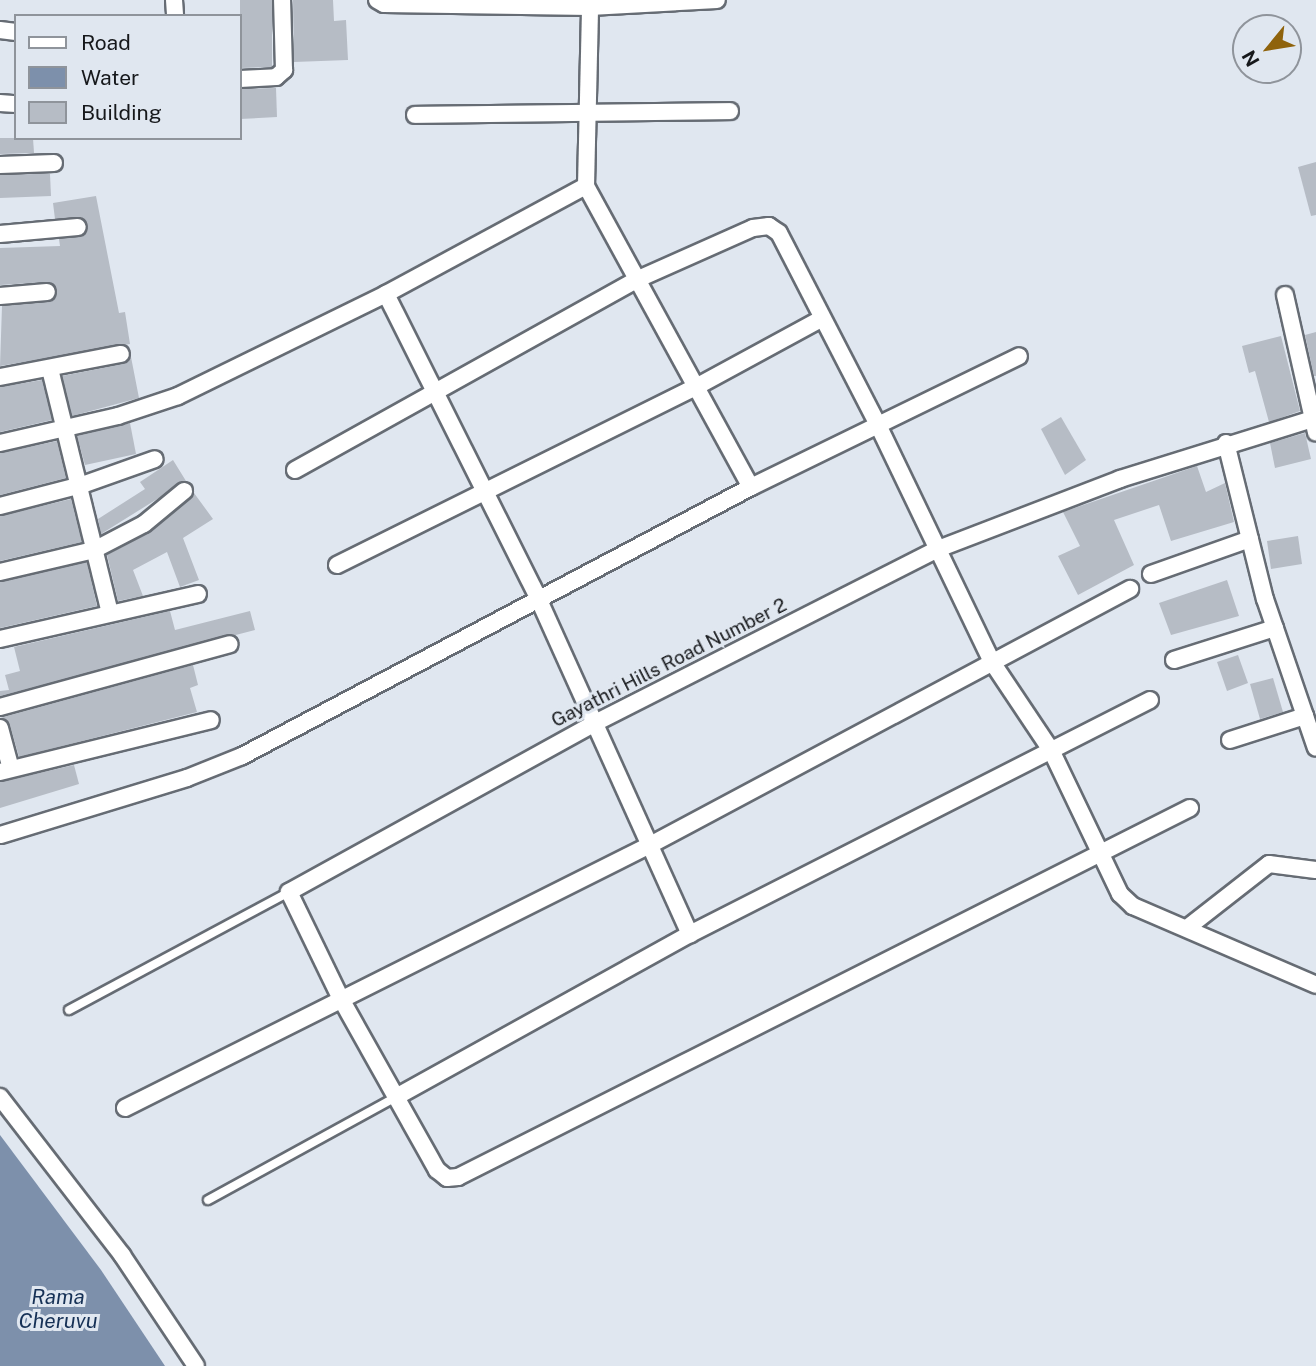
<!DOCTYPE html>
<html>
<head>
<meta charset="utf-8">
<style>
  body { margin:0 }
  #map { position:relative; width:1316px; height:1366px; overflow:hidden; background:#e0e7f0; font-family:"Public Sans",sans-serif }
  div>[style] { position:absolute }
  .water>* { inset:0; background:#7d90ab }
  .building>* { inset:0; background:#b6bcc5 }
  .roads { filter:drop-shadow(2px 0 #666c74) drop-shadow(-2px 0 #666c74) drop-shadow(0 2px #666c74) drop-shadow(0 -2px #666c74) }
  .service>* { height:8px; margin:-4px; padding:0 4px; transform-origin:4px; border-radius:4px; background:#fff }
  .minor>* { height:16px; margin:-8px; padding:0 8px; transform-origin:8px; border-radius:8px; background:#fff }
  span { translate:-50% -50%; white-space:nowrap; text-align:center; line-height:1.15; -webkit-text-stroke:6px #e0e7f0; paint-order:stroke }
  .street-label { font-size:19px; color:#16181b }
  .water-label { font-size:21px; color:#163156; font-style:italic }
  .legend { position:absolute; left:14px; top:14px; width:228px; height:126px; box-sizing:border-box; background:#e0e7f0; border:2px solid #8f949b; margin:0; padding:9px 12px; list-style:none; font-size:21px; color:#16181b }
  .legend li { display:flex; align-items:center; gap:14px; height:35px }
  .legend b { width:35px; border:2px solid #8f949b }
  .north { position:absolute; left:1232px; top:14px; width:70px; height:70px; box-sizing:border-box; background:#e0e7f0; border:2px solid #8f949b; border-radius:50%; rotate:240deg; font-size:19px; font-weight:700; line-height:28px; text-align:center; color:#16181b }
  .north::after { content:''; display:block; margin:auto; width:24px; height:32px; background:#8f630c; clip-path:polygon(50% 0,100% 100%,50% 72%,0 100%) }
</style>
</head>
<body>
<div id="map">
  <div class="water">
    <div style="clip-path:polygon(0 1135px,101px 1270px,165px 1366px,0 1366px)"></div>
  </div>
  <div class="building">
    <div style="clip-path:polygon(240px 0,272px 0,272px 67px,240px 68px)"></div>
    <div style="clip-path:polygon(293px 0,333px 0,334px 21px,346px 20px,348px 60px,294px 62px)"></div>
    <div style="clip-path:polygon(276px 88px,277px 117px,240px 119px,240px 89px)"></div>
    <div style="clip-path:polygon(0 138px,33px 138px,34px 153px,0 154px)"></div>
    <div style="clip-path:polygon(1316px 162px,1316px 215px,1311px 216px,1298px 167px)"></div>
    <div style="clip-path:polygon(34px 174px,50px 174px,51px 196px,0 198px,0 175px)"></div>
    <div style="clip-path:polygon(96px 196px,119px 313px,125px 312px,130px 344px,0 366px,2px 306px,49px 302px,57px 292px,47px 282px,0 285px,0 248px,60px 246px,59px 239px,83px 236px,86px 220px,55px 219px,53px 203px)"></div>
    <div style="clip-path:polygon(1316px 332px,1316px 376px,1314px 376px,1305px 335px)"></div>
    <div style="clip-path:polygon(1281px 336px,1300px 411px,1269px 422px,1255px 371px,1249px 373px,1242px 346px)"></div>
    <div style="clip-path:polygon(131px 357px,139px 398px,72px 416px,62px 376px,123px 364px)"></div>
    <div style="clip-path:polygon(42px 380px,52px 420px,0 432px,0 387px)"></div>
    <div style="clip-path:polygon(1061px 417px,1086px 460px,1065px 475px,1041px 429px)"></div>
    <div style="clip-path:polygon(130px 423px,136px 454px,85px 465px,77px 436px)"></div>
    <div style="clip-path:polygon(1305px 433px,1311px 459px,1275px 468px,1270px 443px)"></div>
    <div style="clip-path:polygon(57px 441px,66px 478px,0 495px,0 453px)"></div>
    <div style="clip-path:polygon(173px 460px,186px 481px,101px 534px,98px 519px,145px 489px,140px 482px)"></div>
    <div style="clip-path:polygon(1197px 466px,1206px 492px,1225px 483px,1234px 522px,1171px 541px,1159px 505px,1114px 520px,1134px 565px,1078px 595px,1058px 556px,1080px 546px,1063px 512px)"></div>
    <div style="clip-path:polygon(194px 493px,213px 519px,183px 538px,199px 580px,180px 587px,167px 552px,133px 570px,143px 596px,118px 601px,107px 555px,150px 532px)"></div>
    <div style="clip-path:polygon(71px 499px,82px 542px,0 561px,0 516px)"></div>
    <div style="clip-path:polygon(1298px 536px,1302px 564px,1271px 569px,1267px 541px)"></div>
    <div style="clip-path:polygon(87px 562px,97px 606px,0 628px,0 582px)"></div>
    <div style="clip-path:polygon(1227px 580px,1239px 616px,1171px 635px,1159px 603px)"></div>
    <div style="clip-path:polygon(170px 611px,175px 630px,250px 611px,255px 630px,0 696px,0 691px,9px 690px,5px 675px,20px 671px,14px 647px)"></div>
    <div style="clip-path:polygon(1238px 655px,1248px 683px,1227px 691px,1217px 662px)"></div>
    <div style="clip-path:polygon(193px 665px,198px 685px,190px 688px,197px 712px,19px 757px,10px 725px,0 718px)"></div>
    <div style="clip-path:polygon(1273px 678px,1283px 712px,1260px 719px,1250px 684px)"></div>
    <div style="clip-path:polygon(74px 765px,79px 784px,0 808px,0 782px)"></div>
  </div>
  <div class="roads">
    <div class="service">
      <div style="left:69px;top:1010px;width:250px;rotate:-28.2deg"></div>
      <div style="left:208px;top:1200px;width:214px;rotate:-28.7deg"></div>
    </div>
    <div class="minor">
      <div style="left:174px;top:0;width:16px;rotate:86deg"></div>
      <div style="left:377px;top:0;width:8px;rotate:30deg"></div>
      <div style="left:384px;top:4px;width:206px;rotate:0.8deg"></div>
      <div style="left:590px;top:7px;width:127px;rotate:-3.2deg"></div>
      <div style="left:0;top:30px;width:16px;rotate:7deg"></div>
      <div style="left:240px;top:79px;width:36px;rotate:-3deg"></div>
      <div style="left:276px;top:77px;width:11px;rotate:-41deg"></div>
      <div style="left:284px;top:70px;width:70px;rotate:-91.6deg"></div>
      <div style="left:0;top:103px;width:16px;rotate:4deg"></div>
      <div style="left:415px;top:115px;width:315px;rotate:-0.7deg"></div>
      <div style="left:0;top:165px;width:54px;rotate:-2.1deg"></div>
      <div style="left:586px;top:186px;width:179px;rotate:-88.7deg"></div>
      <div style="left:0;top:234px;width:78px;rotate:-5.1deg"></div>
      <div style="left:386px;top:294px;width:342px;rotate:63.4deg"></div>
      <div style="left:539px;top:600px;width:367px;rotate:65.7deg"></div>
      <div style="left:1285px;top:295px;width:141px;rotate:77.3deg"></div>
      <div style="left:0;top:296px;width:47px;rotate:-4.9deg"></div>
      <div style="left:50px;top:369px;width:251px;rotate:76.2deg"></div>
      <div style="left:0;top:377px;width:123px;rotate:-10.8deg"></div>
      <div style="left:0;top:443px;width:121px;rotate:-12.9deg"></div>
      <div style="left:118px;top:416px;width:63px;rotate:-18.4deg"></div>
      <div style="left:178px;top:396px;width:232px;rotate:-26.1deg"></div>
      <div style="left:386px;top:294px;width:227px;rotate:-28.4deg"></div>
      <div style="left:586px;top:186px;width:343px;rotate:61.3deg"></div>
      <div style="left:751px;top:487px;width:576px;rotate:152.14deg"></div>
      <div style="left:242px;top:756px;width:59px;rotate:158.2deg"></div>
      <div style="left:187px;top:778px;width:195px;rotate:163deg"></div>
      <div style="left:1226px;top:443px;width:161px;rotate:76deg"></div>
      <div style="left:1265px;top:599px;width:157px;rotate:71.1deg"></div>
      <div style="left:295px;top:470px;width:390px;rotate:-29.1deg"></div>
      <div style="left:636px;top:280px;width:128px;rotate:-24deg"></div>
      <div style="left:753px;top:228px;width:16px;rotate:-7deg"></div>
      <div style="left:769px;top:226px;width:12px;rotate:35deg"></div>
      <div style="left:779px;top:233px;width:216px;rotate:62.7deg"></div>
      <div style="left:878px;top:425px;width:263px;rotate:64.3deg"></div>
      <div style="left:992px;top:662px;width:106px;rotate:56.2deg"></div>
      <div style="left:1051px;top:750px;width:160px;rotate:64.4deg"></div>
      <div style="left:1120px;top:894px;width:18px;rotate:43deg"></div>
      <div style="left:1133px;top:906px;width:199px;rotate:23.3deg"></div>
      <div style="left:751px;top:487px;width:298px;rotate:-26deg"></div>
      <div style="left:0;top:506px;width:85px;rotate:-14.4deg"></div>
      <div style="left:82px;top:485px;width:77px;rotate:-19.6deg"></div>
      <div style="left:337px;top:565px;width:398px;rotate:-26.4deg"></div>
      <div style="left:694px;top:388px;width:145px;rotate:-28.5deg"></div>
      <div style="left:0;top:572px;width:97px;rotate:-13.2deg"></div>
      <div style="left:94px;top:550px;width:56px;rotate:-27.5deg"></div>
      <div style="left:144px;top:524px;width:52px;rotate:-39.5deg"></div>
      <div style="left:1151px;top:574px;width:105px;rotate:-19.5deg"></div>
      <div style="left:0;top:639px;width:203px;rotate:-12.8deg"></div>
      <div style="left:1174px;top:660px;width:106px;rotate:-17.6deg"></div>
      <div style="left:0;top:707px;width:238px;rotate:-15.3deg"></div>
      <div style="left:0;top:728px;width:42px;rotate:75deg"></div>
      <div style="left:1230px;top:740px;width:79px;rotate:-17.7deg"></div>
      <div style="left:0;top:772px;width:217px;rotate:-13.8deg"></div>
      <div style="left:1190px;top:808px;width:820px;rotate:153.25deg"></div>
      <div style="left:458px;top:1177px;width:11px;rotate:175deg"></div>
      <div style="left:447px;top:1178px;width:13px;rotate:-141deg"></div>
      <div style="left:437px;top:1170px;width:196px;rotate:-119.3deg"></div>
      <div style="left:341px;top:999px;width:119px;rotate:-115.9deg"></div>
      <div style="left:289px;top:892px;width:350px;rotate:-28.9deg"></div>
      <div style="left:595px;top:723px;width:385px;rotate:-26.9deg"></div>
      <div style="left:938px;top:549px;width:195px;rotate:-21deg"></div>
      <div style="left:1120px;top:479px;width:205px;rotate:-17.3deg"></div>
      <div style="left:1187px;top:928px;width:104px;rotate:-38deg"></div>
      <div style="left:1269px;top:864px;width:47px;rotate:7.3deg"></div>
      <div style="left:0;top:1097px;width:200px;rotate:52.3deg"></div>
      <div style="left:122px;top:1255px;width:133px;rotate:56.3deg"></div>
      <div style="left:396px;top:1097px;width:336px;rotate:-29deg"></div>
      <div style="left:690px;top:934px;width:516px;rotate:-26.96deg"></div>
      <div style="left:125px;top:1108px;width:589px;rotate:-26.61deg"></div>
      <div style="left:652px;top:844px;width:542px;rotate:-28.08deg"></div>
    </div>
  </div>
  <div class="street-label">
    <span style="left:669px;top:663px;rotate:-27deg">Gayathri Hills Road Number 2</span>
  </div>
  <div class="water-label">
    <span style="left:58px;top:1309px">Rama<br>Cheruvu</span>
  </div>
  <ul class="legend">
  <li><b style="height:9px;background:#fff"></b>Road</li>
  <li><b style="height:19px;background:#7d90ab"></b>Water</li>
  <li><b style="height:19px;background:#b6bcc5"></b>Building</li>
  </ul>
  <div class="north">N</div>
</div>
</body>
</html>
